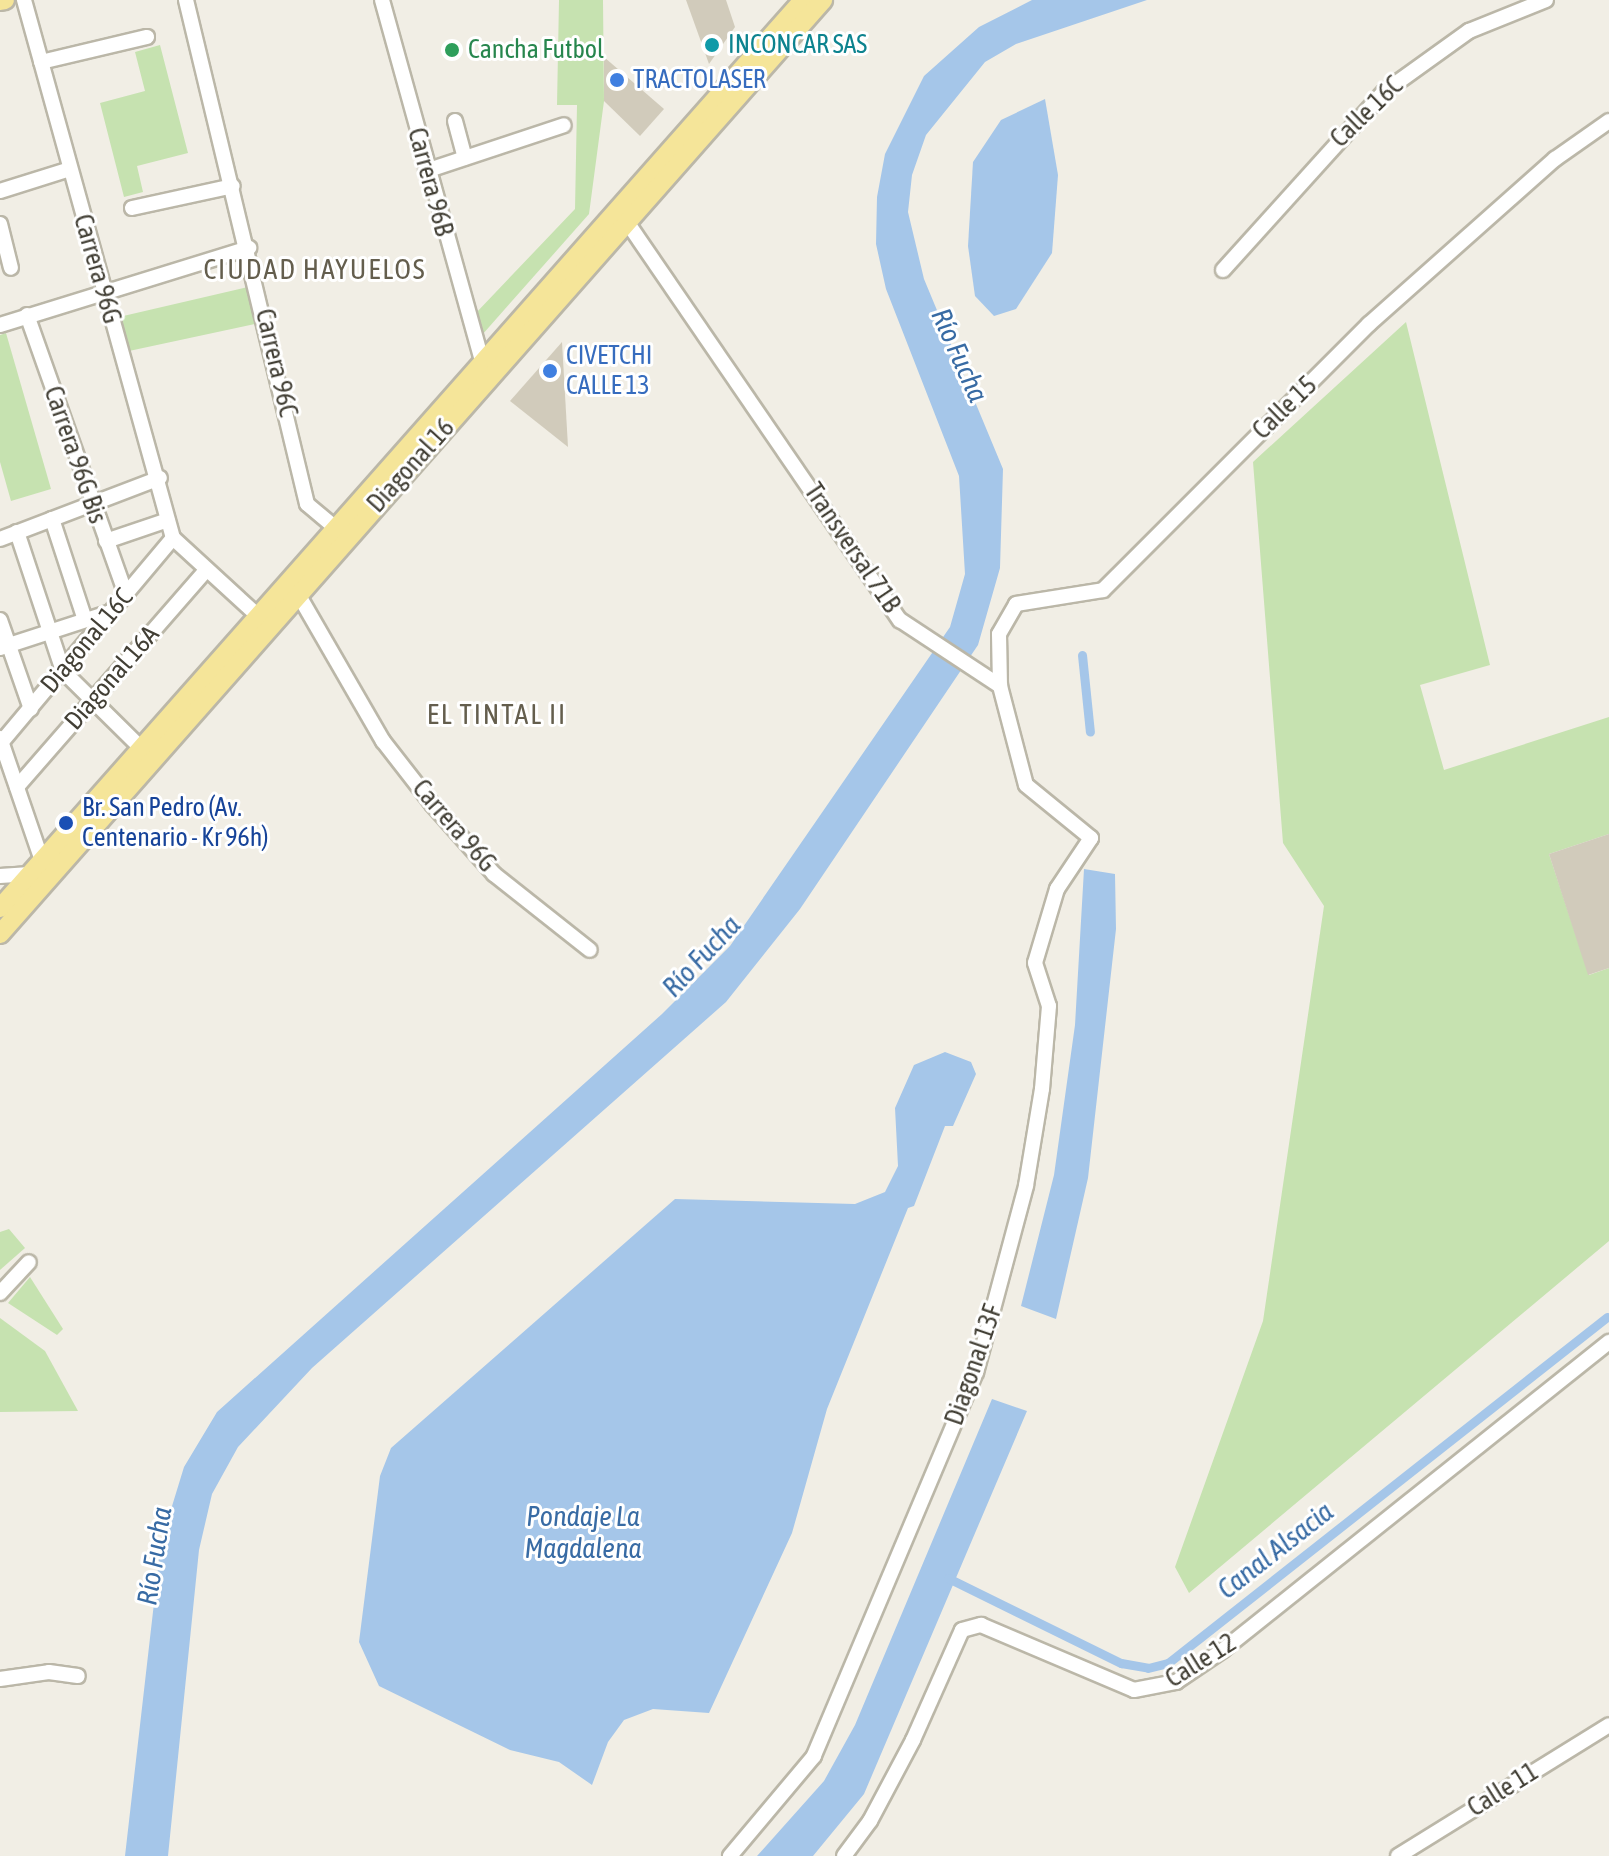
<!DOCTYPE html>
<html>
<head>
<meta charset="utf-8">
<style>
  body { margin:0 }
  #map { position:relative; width:1609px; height:1856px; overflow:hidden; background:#f1eee5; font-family:"Asap Condensed",sans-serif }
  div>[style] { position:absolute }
  .green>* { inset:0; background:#c6e2b0 }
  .water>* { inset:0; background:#a5c6e9 }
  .canal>* { height:9px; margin:-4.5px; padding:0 4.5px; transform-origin:4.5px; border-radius:4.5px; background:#a5c6e9 }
  .building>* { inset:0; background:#d1cbbb }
  .roads { filter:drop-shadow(2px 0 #bbb7a8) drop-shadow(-2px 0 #bbb7a8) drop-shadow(0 2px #bbb7a8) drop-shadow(0 -2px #bbb7a8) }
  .minor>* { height:14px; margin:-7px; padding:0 7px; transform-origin:7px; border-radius:7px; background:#fff }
  .major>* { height:18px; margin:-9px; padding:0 9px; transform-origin:9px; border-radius:9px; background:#f5e599 }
  .dots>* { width:22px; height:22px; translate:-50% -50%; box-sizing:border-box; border:4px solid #fff; border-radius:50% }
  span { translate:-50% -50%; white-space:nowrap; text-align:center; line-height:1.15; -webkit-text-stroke:6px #fff; paint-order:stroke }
  .culture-label { font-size:26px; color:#0d838f }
  .left { translate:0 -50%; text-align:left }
  .leisure-label { font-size:26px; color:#27864d }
  .shop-label { font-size:26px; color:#366cbe }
  .street-label { font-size:26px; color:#423f35 }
  .transit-label { font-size:26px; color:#164399 }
  .neighbourhood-label { font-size:28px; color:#645e4d; letter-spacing:2px }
  .water-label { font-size:28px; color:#386ba4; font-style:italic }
</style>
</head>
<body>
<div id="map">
  <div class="green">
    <div style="clip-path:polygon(559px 0,603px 0,604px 101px,589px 214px,482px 335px,475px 314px,575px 209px,577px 105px,557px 105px)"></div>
    <div style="clip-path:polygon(160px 45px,188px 153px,137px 166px,143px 192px,124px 197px,100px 103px,145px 91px,135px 52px)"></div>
    <div style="clip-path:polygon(248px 287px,260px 323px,129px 351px,119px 317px)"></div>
    <div style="clip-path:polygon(1406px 322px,1490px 665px,1420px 685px,1444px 770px,1609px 717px,1609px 834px,1549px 854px,1589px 975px,1609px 968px,1609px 1241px,1189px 1593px,1175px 1567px,1263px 1321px,1324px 906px,1283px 843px,1253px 462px)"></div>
    <div style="clip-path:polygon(6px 333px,51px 489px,11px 501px,0 462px,0 335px)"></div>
    <div style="clip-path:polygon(9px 1229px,25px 1248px,0 1270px,0 1232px)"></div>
    <div style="clip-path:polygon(30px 1277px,63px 1329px,57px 1335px,8px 1303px)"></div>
    <div style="clip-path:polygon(0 1318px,45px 1351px,78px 1411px,0 1412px)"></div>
  </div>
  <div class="water">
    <div style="clip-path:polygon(1032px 0,1147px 0,1016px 44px,985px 62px,926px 135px,912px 175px,908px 212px,924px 279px,1003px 469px,1000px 568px,978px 645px,800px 909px,726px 1002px,312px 1368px,238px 1447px,212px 1494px,199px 1550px,168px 1856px,125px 1856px,161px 1542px,184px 1467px,217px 1412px,662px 1014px,730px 946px,950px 627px,965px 574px,959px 476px,886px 289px,876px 244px,877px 197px,885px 154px,924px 76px,979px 27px)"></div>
    <div style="clip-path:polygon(1045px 99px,1058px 175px,1052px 253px,1016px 309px,994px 316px,975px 296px,968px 246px,973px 162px,1001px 120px)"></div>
    <div style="clip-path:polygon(1084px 869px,1115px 874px,1116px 929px,1088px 1178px,1056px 1319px,1021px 1306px,1054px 1175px,1075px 1025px)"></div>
    <div style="clip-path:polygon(945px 1052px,971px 1062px,976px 1074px,953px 1126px,945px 1126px,914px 1206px,908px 1208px,827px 1409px,792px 1533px,709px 1713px,653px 1709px,624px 1720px,608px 1742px,592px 1785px,559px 1762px,510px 1750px,379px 1686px,359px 1642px,380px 1476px,391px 1448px,675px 1199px,855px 1204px,885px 1192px,898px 1166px,895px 1108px,914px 1065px)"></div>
    <div style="clip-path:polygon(992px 1399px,1027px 1411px,864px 1794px,813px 1856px,757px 1856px,824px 1781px,855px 1725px)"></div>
  </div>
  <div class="canal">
    <div style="left:1082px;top:655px;width:77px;rotate:84.1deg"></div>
    <div style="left:948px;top:1578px;width:193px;rotate:26.2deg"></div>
    <div style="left:1121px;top:1663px;width:27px;rotate:10deg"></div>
    <div style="left:1148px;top:1668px;width:21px;rotate:-14deg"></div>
    <div style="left:1168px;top:1663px;width:559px;rotate:-38.24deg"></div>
  </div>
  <div class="building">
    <div style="clip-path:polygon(686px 0,726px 0,735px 27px,709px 64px)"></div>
    <div style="clip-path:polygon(604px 57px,664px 109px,640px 136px,604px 101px)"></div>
    <div style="clip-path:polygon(562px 342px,568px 447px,510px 401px)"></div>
    <div style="clip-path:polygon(1609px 834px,1609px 968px,1588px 975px,1549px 854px)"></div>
  </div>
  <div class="roads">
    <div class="minor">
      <div style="left:24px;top:0;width:558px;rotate:74.52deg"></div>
      <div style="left:186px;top:0;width:518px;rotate:76.5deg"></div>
      <div style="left:307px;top:504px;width:38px;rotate:40deg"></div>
      <div style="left:382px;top:0;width:377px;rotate:74.5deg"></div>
      <div style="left:41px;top:62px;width:109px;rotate:-13.3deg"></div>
      <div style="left:455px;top:121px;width:38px;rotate:75deg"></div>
      <div style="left:426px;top:171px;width:145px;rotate:-18.4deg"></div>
      <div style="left:0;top:191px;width:73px;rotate:-17.4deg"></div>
      <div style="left:132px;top:208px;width:103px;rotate:-12.3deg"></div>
      <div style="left:627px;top:222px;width:483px;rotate:55.6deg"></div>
      <div style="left:900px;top:620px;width:120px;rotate:33.4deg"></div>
      <div style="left:1000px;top:686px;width:102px;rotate:75.3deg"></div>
      <div style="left:1026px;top:785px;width:84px;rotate:39.2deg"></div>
      <div style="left:1091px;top:838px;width:61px;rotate:123.7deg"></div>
      <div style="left:1057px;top:889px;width:77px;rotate:106.6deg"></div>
      <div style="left:1035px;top:963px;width:45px;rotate:72deg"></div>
      <div style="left:1049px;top:1006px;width:83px;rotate:94.8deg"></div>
      <div style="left:1042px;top:1089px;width:98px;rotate:99.4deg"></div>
      <div style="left:1026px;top:1186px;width:193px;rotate:105deg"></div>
      <div style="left:976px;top:1372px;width:417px;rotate:112.9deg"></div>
      <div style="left:814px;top:1756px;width:131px;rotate:130deg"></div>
      <div style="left:0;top:224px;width:45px;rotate:76deg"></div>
      <div style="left:1223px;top:270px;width:240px;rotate:-47.9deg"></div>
      <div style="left:1384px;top:92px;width:105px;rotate:-35.7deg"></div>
      <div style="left:1469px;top:31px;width:83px;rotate:-21.9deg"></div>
      <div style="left:27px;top:315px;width:297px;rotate:70.5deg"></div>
      <div style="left:0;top:325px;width:261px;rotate:-17.2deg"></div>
      <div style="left:52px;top:519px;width:106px;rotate:71.9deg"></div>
      <div style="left:17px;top:532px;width:146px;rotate:71.7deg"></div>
      <div style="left:63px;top:671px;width:111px;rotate:44.6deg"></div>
      <div style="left:173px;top:538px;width:115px;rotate:42.5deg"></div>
      <div style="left:0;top:539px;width:171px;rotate:-20.9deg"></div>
      <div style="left:106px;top:541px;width:65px;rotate:-18.7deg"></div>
      <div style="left:298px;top:594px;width:170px;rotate:60deg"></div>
      <div style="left:383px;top:741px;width:80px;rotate:52.1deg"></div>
      <div style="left:432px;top:804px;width:94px;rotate:48.5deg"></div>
      <div style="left:494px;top:874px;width:122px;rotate:38.4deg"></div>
      <div style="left:0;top:620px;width:94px;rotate:70.8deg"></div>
      <div style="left:0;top:648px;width:117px;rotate:-18deg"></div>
      <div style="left:1000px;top:686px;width:52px;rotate:-91.1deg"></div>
      <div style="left:999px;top:634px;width:34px;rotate:-60deg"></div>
      <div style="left:1016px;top:604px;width:88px;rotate:-9.1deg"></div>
      <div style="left:1103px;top:590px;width:376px;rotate:-45deg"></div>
      <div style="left:1369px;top:324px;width:249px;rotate:-41.6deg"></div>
      <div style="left:1555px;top:159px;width:66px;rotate:-35.1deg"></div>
      <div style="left:0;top:738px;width:130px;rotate:71.1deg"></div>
      <div style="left:0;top:744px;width:269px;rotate:-50deg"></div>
      <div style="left:17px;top:787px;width:288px;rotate:-48.9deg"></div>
      <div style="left:0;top:876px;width:30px;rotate:-4deg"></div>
      <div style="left:0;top:1293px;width:42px;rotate:-46.9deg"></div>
      <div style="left:0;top:1679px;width:49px;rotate:-8.1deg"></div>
      <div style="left:49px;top:1672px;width:29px;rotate:8deg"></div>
      <div style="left:844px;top:1856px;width:44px;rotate:-53.4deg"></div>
      <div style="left:870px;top:1821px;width:92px;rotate:-62deg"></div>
      <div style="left:913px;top:1740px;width:120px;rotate:-66deg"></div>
      <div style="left:962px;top:1630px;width:20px;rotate:-15deg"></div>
      <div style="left:981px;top:1625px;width:166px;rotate:23deg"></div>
      <div style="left:1134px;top:1690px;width:43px;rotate:-10.8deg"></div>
      <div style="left:1176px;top:1682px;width:57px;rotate:-34.2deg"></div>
      <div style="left:1223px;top:1650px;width:494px;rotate:-38.6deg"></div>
      <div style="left:1398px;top:1856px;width:248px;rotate:-31.8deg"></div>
    </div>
    <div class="major">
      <div style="left:0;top:1px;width:5px;rotate:-11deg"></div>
      <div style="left:0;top:908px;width:1212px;rotate:-48.51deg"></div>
      <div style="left:0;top:934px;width:1245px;rotate:-48.61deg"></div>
    </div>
  </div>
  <div class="dots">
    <div style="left:712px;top:45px;background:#0f9aa8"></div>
    <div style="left:452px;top:50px;background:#2e9e5b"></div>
    <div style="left:617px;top:80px;background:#3f7fe0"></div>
    <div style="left:550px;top:371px;background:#3f7fe0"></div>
    <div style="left:66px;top:823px;background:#1a4fb4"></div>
  </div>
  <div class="culture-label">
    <span class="left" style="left:728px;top:45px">INCONCAR SAS</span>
  </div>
  <div class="leisure-label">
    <span class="left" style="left:468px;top:50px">Cancha Futbol</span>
  </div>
  <div class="shop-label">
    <span class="left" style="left:633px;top:80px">TRACTOLASER</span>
    <span class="left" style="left:566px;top:371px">CIVETCHI<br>CALLE 13</span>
  </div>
  <div class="street-label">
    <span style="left:1367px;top:112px;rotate:-44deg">Calle 16C</span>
    <span style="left:430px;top:182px;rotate:75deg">Carrera 96B</span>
    <span style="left:97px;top:269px;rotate:74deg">Carrera 96G</span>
    <span style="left:276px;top:363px;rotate:77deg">Carrera 96C</span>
    <span style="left:1285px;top:408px;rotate:-44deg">Calle 15</span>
    <span style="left:75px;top:455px;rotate:71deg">Carrera 96G Bis</span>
    <span style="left:411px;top:466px;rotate:-48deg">Diagonal 16</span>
    <span style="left:852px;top:548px;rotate:56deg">Transversal 71B</span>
    <span style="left:87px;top:641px;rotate:-50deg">Diagonal 16C</span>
    <span style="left:112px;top:678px;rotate:-49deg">Diagonal 16A</span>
    <span style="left:454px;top:826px;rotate:49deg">Carrera 96G</span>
    <span style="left:974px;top:1365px;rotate:-71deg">Diagonal 13F</span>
    <span style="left:1201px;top:1661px;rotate:-32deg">Calle 12</span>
    <span style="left:1503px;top:1790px;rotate:-32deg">Calle 11</span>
  </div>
  <div class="transit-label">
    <span class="left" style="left:82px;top:823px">Br. San Pedro (Av.<br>Centenario - Kr 96h)</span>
  </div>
  <div class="neighbourhood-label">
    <span style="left:315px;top:269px">CIUDAD HAYUELOS</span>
    <span style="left:497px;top:714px">EL TINTAL II</span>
  </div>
  <div class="water-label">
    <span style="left:960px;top:355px;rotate:66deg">Río Fucha</span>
    <span style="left:701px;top:956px;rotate:-47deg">Río Fucha</span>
    <span style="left:583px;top:1532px">Pondaje La<br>Magdalena</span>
    <span style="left:1275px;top:1550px;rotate:-38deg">Canal Alsacia</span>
    <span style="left:154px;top:1556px;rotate:-81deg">Río Fucha</span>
  </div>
</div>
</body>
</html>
